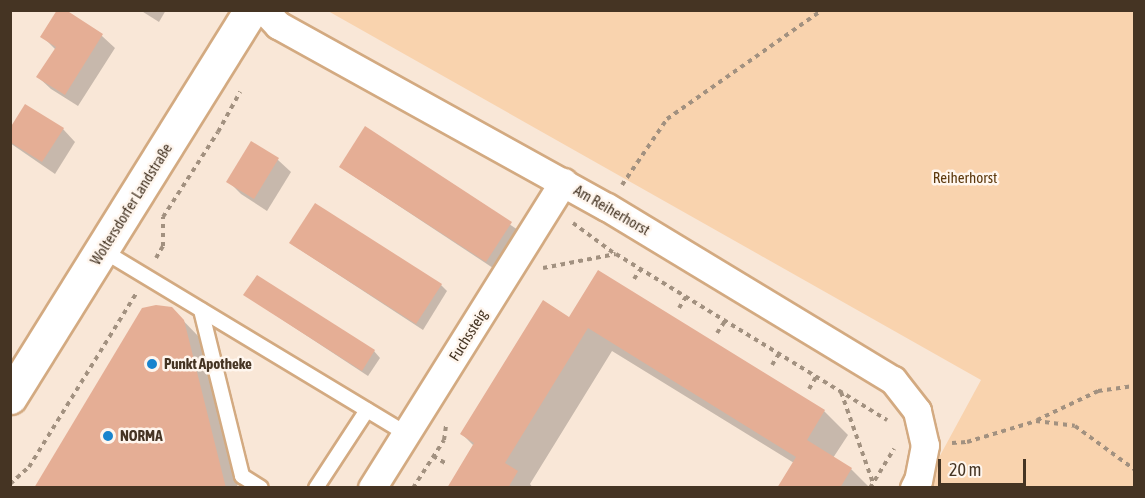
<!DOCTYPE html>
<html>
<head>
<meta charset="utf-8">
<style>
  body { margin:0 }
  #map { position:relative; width:1145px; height:498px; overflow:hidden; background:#f9e7d7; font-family:"Asap Condensed",sans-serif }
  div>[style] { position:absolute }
  .green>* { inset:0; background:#f9d3ae }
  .shadow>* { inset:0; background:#0003 }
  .building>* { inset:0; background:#e5ae95 }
  .path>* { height:4px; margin-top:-2px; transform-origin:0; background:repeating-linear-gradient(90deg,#a29180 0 4.5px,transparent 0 9px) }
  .roads { filter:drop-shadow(2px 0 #d3aa81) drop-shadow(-2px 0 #d3aa81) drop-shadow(0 2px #d3aa81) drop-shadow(0 -2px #d3aa81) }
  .lane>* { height:14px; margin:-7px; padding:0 7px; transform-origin:7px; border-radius:7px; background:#fff }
  .street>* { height:27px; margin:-13.5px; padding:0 13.5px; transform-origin:13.5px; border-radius:13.5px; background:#fff }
  .secondary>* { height:33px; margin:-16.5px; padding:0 16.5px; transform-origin:16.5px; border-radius:16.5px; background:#fff }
  .dots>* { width:16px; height:16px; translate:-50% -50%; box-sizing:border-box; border:3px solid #fff6ee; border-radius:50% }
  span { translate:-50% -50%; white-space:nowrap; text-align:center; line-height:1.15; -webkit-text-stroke:5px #fff6ee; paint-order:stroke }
  .park-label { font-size:15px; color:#5d390d }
  .street-label { font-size:15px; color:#453423 }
  .poi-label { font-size:15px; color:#453423; font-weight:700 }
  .left { translate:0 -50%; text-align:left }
  .frame { position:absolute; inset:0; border:12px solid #453423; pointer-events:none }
  .scale { position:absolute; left:938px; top:459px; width:88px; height:27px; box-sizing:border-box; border:3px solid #453423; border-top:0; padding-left:8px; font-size:18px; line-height:21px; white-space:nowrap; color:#453423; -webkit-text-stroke:4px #fff6ee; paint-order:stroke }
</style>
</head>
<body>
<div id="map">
  <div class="green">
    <div style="clip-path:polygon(328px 11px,1134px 11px,1134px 487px,923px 487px,981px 380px)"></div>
  </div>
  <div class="shadow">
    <div style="clip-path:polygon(63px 10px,102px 36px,115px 48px,78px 106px,51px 89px,38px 77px,56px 50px,42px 36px)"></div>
    <div style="clip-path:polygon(140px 10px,166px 10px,159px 22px)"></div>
    <div style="clip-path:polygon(365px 128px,518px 230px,493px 268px,340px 167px)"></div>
    <div style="clip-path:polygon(63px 129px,75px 142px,55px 174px,10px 143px,10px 130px)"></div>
    <div style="clip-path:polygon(252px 144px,278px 160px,291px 172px,267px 211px,241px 194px,228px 181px)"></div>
    <div style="clip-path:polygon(290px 243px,441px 285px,447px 291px,423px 330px)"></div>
    <div style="clip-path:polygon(245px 295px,374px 351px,380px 358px,368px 376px)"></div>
    <div style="clip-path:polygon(171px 308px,201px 339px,238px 488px,35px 488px)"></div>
    <div style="clip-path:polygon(570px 319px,824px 411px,848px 435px,833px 458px,851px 469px,870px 488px,779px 488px,794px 463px,612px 351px,530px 484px,533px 488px,449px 488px,474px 446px,462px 434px)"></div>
  </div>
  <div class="building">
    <div style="clip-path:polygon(57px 10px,66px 10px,103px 34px,65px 95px,36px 77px,56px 47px,40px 37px)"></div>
    <div style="clip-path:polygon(25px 104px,64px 128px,42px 162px,10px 142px,10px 128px)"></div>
    <div style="clip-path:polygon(365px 126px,512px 222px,486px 262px,339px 167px)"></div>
    <div style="clip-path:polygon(251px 141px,279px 158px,254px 199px,226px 182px)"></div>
    <div style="clip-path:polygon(315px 203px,442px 284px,416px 324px,289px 243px)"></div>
    <div style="clip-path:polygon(598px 270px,825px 410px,807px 440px,852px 468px,840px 488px,777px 488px,796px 457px,588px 328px,505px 463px,518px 471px,508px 488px,447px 488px,474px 443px,460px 434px,543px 300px,569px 317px)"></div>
    <div style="clip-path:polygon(257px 275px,375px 350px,362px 371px,243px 295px)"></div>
    <div style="clip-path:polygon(156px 305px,172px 307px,184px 320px,226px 488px,34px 488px,142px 308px)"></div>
  </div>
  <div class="path">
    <div style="left:622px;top:185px;width:80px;rotate:-55.7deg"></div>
    <div style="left:667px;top:119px;width:189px;rotate:-35.1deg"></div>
    <div style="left:573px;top:223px;width:52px;rotate:36.4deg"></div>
    <div style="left:156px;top:258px;width:14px;rotate:-60deg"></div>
    <div style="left:163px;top:246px;width:29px;rotate:-90deg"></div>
    <div style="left:163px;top:217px;width:101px;rotate:-57.1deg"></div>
    <div style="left:218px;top:132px;width:46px;rotate:-61.2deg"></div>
    <div style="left:543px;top:268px;width:74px;rotate:-10.9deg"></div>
    <div style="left:616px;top:254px;width:318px;rotate:31.5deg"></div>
    <div style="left:634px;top:279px;width:11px;rotate:-56deg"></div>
    <div style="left:679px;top:308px;width:13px;rotate:-58deg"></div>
    <div style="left:717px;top:333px;width:14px;rotate:-56deg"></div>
    <div style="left:772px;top:365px;width:13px;rotate:-58deg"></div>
    <div style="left:809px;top:389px;width:14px;rotate:-60deg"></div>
    <div style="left:841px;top:392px;width:96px;rotate:70.6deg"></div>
    <div style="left:1037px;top:420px;width:68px;rotate:-25.4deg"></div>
    <div style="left:1098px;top:391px;width:36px;rotate:-8deg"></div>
    <div style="left:952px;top:443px;width:15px;rotate:-4deg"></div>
    <div style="left:967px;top:442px;width:72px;rotate:-16.9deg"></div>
    <div style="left:1036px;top:421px;width:39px;rotate:7deg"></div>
    <div style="left:1075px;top:426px;width:73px;rotate:36.1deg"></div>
    <div style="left:433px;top:456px;width:14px;rotate:30deg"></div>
    <div style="left:10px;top:484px;width:25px;rotate:-42deg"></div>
    <div style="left:29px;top:467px;width:203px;rotate:-58.3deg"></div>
    <div style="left:413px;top:488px;width:57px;rotate:-57.1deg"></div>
    <div style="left:444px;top:440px;width:15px;rotate:-82deg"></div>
    <div style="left:870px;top:488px;width:46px;rotate:-58.4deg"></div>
  </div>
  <div class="roads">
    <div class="lane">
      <div style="left:102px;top:250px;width:356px;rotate:31.1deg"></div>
      <div style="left:201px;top:310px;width:171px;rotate:76.1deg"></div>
      <div style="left:242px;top:476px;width:22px;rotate:32deg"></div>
      <div style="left:316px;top:488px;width:93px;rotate:-56.8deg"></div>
    </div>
    <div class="street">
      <div style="left:264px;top:10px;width:21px;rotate:47deg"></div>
      <div style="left:278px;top:25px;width:376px;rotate:29deg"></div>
      <div style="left:607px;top:207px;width:334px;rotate:31.2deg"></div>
      <div style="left:893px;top:380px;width:39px;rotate:52deg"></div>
      <div style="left:917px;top:411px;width:35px;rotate:77deg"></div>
      <div style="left:925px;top:445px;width:36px;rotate:101deg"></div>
      <div style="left:918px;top:480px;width:9px;rotate:117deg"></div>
      <div style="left:372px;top:488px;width:361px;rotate:-58deg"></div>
    </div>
    <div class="secondary">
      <div style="left:10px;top:397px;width:456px;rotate:-58.1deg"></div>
    </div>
  </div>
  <div class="dots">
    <div style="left:152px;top:364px;background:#1984ce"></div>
    <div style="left:108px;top:436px;background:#1984ce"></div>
  </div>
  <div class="park-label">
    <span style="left:965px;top:178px">Reiherhorst</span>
  </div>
  <div class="street-label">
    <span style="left:131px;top:204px;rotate:-58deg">Woltersdorfer Landstraße</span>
    <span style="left:612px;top:210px;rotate:30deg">Am Reiherhorst</span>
    <span style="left:468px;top:335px;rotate:-58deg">Fuchssteig</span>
  </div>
  <div class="poi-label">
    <span class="left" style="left:164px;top:364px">Punkt Apotheke</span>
    <span class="left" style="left:120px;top:436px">NORMA</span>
  </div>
  <div class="frame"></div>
  <div class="scale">20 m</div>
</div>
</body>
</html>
